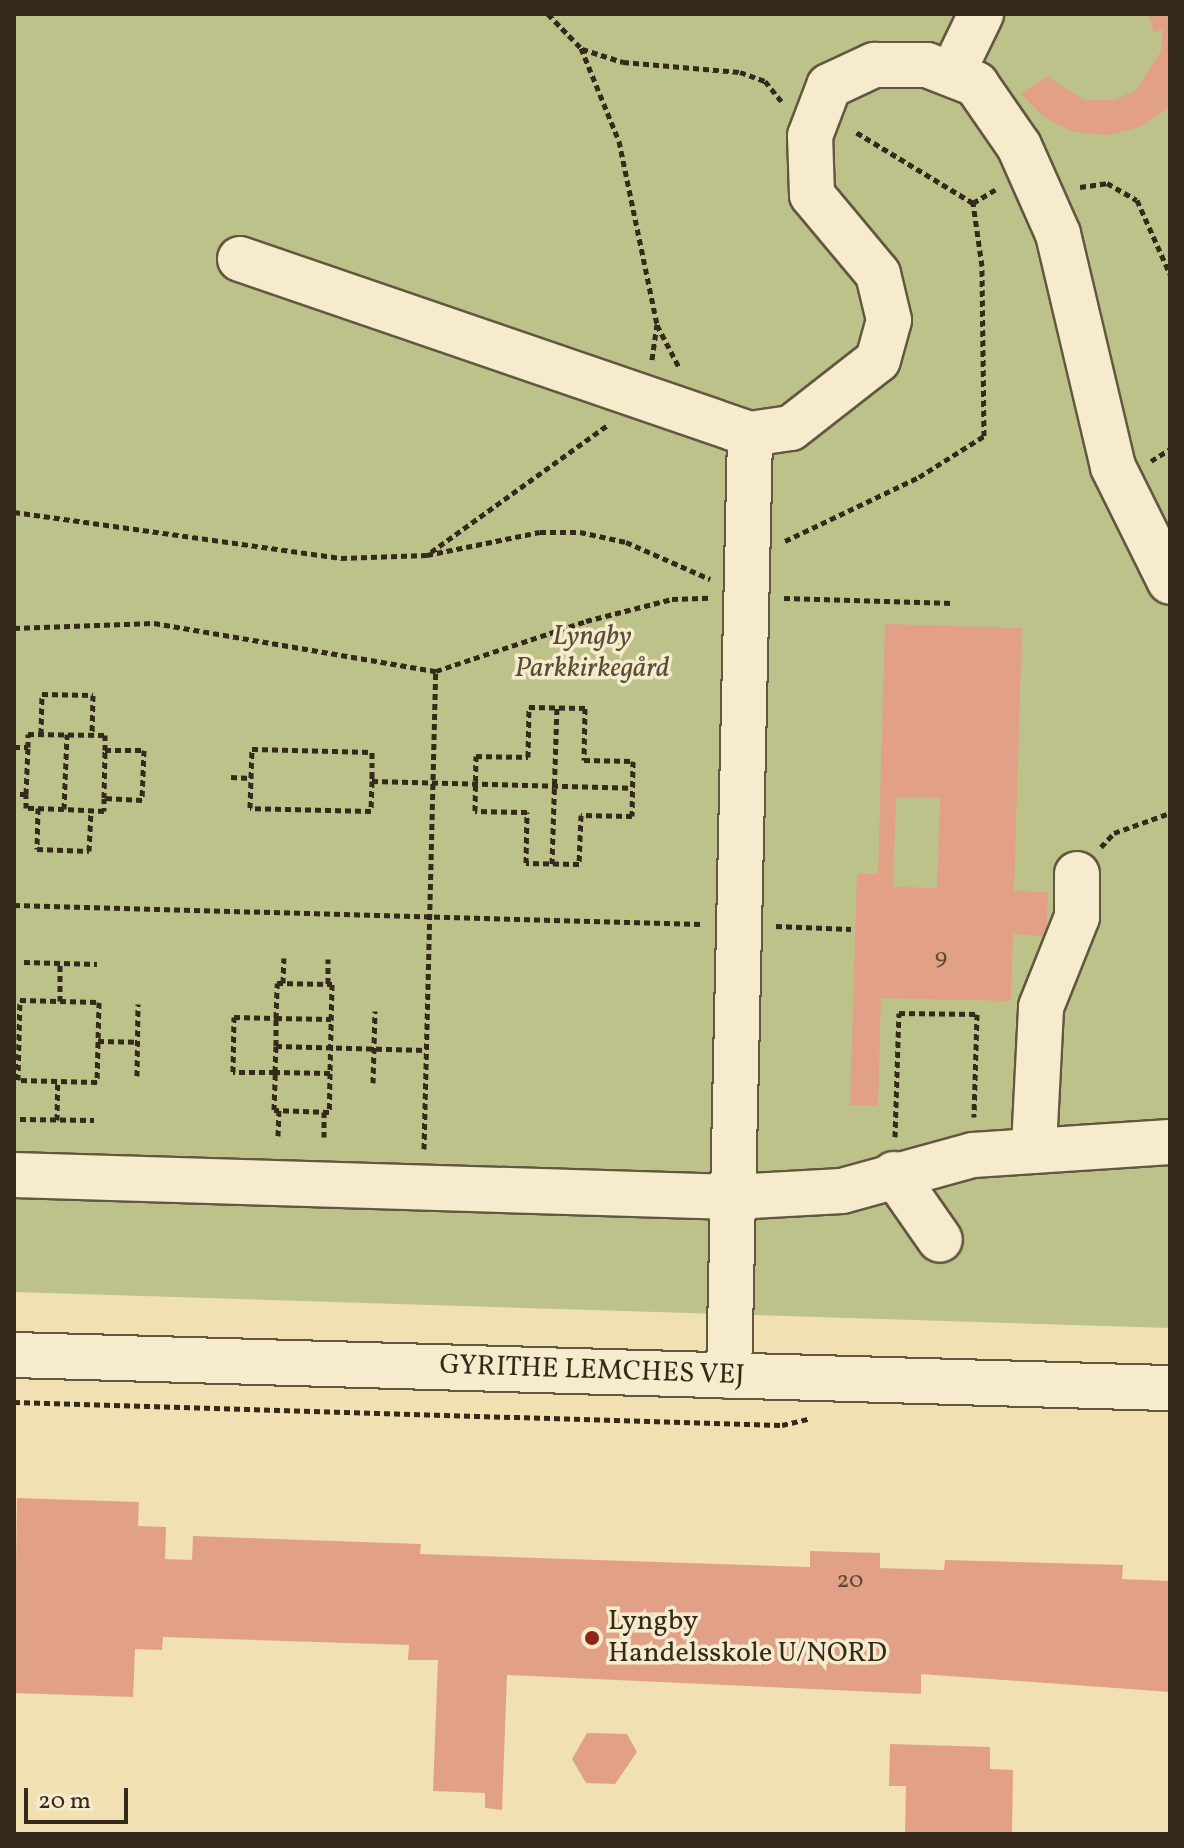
<!DOCTYPE html>
<html>
<head>
<meta charset="utf-8">
<style>
  body { margin:0 }
  #map { position:relative; width:1184px; height:1848px; overflow:hidden; background:#f1e0b2; font-family:Vollkorn,serif }
  div>[style] { position:absolute }
  .green>* { inset:0; background:#bcc28a }
  .building>* { inset:0; background:#e2a187 }
  .path>* { height:5px; margin-top:-2.5px; transform-origin:0; background:repeating-linear-gradient(90deg,#34291a 0 6px,transparent 0 10px) }
  .roads { filter:drop-shadow(2px 0 #635740) drop-shadow(-2px 0 #635740) drop-shadow(0 2px #635740) drop-shadow(0 -2px #635740) }
  .minor>* { height:44px; margin:-22px; padding:0 22px; transform-origin:22px; border-radius:22px; background:#f6ebcd }
  .dots>* { width:22px; height:22px; translate:-50% -50%; box-sizing:border-box; border:4px solid #f6ebcd; border-radius:50% }
  span { translate:-50% -50%; white-space:nowrap; text-align:center; line-height:1.15; -webkit-text-stroke:7px #f6ebcd; paint-order:stroke }
  .number-label { font-size:24px; color:#604735 }
  .number-label span { -webkit-text-stroke-width:0 }
  .park-label { font-size:28px; color:#564f36; font-style:italic }
  .street-label { font-size:28px; color:#34291a }
  .poi-label { font-size:28px; color:#34291a }
  .left { translate:0 -50%; text-align:left }
  .frame { position:absolute; inset:0; border:16px solid #34291a; pointer-events:none }
  .scale { position:absolute; left:24px; top:1788px; width:104px; height:36px; box-sizing:border-box; border:4px solid #34291a; border-top:0; padding-left:10px; font-size:24px; line-height:28px; white-space:nowrap; color:#34291a; -webkit-text-stroke:6px #f6ebcd; paint-order:stroke }
</style>
</head>
<body>
<div id="map">
  <div class="green">
    <div style="clip-path:polygon(14px 14px,1170px 14px,1170px 1328px,14px 1292px)"></div>
  </div>
  <div class="building">
    <div style="clip-path:polygon(1148px 14px,1170px 14px,1170px 106px,1140px 127px,1108px 135px,1075px 132px,1045px 118px,1021px 94px,1047px 76px,1084px 100px,1115px 100px,1136px 90px,1161px 51px,1163px 30px,1154px 32px)"></div>
    <div style="clip-path:polygon(evenodd,885px 624px,1022px 628px,1014px 891px,1048px 892px,1046px 936px,1013px 934px,1011px 1001px,881px 998px,878px 1106px,850px 1105px,857px 874px,878px 874px,885px 624px,896px 797px,940px 798px,937px 888px,893px 887px,896px 797px)"></div>
    <div style="clip-path:polygon(17px 1498px,139px 1502px,138px 1526px,166px 1527px,165px 1559px,192px 1560px,193px 1536px,421px 1544px,420px 1554px,810px 1567px,810px 1551px,880px 1553px,880px 1568px,944px 1570px,945px 1560px,1123px 1565px,1122px 1579px,1170px 1581px,1170px 1692px,921px 1674px,921px 1694px,507px 1675px,502px 1810px,485px 1808px,485px 1793px,433px 1791px,438px 1660px,408px 1660px,409px 1645px,163px 1637px,162px 1650px,135px 1649px,133px 1697px,14px 1693px)"></div>
    <div style="clip-path:polygon(587px 1733px,627px 1734px,637px 1752px,615px 1784px,586px 1783px,572px 1759px)"></div>
    <div style="clip-path:polygon(890px 1744px,990px 1747px,990px 1769px,1013px 1770px,1012px 1834px,905px 1834px,906px 1786px,889px 1786px)"></div>
  </div>
  <div class="path">
    <div style="left:548px;top:14px;width:47px;rotate:45.9deg"></div>
    <div style="left:581px;top:48px;width:100px;rotate:67.8deg"></div>
    <div style="left:619px;top:141px;width:187px;rotate:78.3deg"></div>
    <div style="left:657px;top:324px;width:37px;rotate:98deg"></div>
    <div style="left:582px;top:49px;width:43px;rotate:17.6deg"></div>
    <div style="left:623px;top:62px;width:117px;rotate:4.9deg"></div>
    <div style="left:740px;top:72px;width:27px;rotate:20deg"></div>
    <div style="left:765px;top:81px;width:26px;rotate:51deg"></div>
    <div style="left:1080px;top:187px;width:27px;rotate:-8deg"></div>
    <div style="left:1107px;top:183px;width:34px;rotate:30deg"></div>
    <div style="left:1137px;top:200px;width:81px;rotate:66deg"></div>
    <div style="left:973px;top:203px;width:27px;rotate:-31deg"></div>
    <div style="left:657px;top:325px;width:50px;rotate:62.4deg"></div>
    <div style="left:1151px;top:461px;width:22px;rotate:-32deg"></div>
    <div style="left:14px;top:512px;width:330px;rotate:8deg"></div>
    <div style="left:341px;top:558px;width:86px;rotate:-2deg"></div>
    <div style="left:427px;top:555px;width:115px;rotate:-11.5deg"></div>
    <div style="left:540px;top:532px;width:40px"></div>
    <div style="left:580px;top:532px;width:47px;rotate:12.3deg"></div>
    <div style="left:626px;top:542px;width:92px;rotate:23.8deg"></div>
    <div style="left:785px;top:541px;width:148px;rotate:-25.5deg"></div>
    <div style="left:919px;top:477px;width:77px;rotate:-32.2deg"></div>
    <div style="left:984px;top:436px;width:170px;rotate:-90.7deg"></div>
    <div style="left:982px;top:266px;width:64px;rotate:-98.1deg"></div>
    <div style="left:973px;top:203px;width:139px;rotate:-148.8deg"></div>
    <div style="left:431px;top:552px;width:218px;rotate:-35.7deg"></div>
    <div style="left:784px;top:598px;width:169px;rotate:1.7deg"></div>
    <div style="left:14px;top:628px;width:140px;rotate:-2deg"></div>
    <div style="left:154px;top:623px;width:286px;rotate:9.7deg"></div>
    <div style="left:436px;top:671px;width:158px;rotate:-18.4deg"></div>
    <div style="left:586px;top:621px;width:89px;rotate:-14.3deg"></div>
    <div style="left:672px;top:599px;width:38px;rotate:-2deg"></div>
    <div style="left:529px;top:707px;width:56px;rotate:1deg"></div>
    <div style="left:585px;top:708px;width:52px;rotate:91.1deg"></div>
    <div style="left:584px;top:760px;width:49px;rotate:1.2deg"></div>
    <div style="left:633px;top:761px;width:55px;rotate:91deg"></div>
    <div style="left:632px;top:816px;width:51px;rotate:-178.9deg"></div>
    <div style="left:581px;top:815px;width:49px;rotate:92.3deg"></div>
    <div style="left:579px;top:864px;width:53px;rotate:-178.9deg"></div>
    <div style="left:526px;top:863px;width:51px;rotate:-88.9deg"></div>
    <div style="left:527px;top:812px;width:52px;rotate:-178.9deg"></div>
    <div style="left:475px;top:811px;width:55px;rotate:-89deg"></div>
    <div style="left:476px;top:756px;width:52px;rotate:1.1deg"></div>
    <div style="left:528px;top:757px;width:50px;rotate:-88.9deg"></div>
    <div style="left:41px;top:734px;width:40px;rotate:-88.6deg"></div>
    <div style="left:42px;top:694px;width:51px;rotate:1.1deg"></div>
    <div style="left:93px;top:695px;width:40px;rotate:91.4deg"></div>
    <div style="left:14px;top:747px;width:14px"></div>
    <div style="left:28px;top:747px;width:13px;rotate:-90deg"></div>
    <div style="left:28px;top:734px;width:77px;rotate:0.7deg"></div>
    <div style="left:105px;top:735px;width:15px;rotate:90deg"></div>
    <div style="left:105px;top:750px;width:39px"></div>
    <div style="left:144px;top:750px;width:50px;rotate:92.3deg"></div>
    <div style="left:142px;top:800px;width:38px;rotate:-177deg"></div>
    <div style="left:104px;top:798px;width:13px;rotate:90deg"></div>
    <div style="left:104px;top:811px;width:40px;rotate:-177.1deg"></div>
    <div style="left:64px;top:809px;width:38px;rotate:-178deg"></div>
    <div style="left:26px;top:808px;width:14px;rotate:-90deg"></div>
    <div style="left:26px;top:794px;width:12px;rotate:180deg"></div>
    <div style="left:231px;top:777px;width:20px;rotate:3deg"></div>
    <div style="left:372px;top:781px;width:30px;rotate:92deg"></div>
    <div style="left:371px;top:811px;width:121px;rotate:-178.6deg"></div>
    <div style="left:250px;top:808px;width:59px;rotate:-88.1deg"></div>
    <div style="left:252px;top:749px;width:120px;rotate:1.4deg"></div>
    <div style="left:372px;top:752px;width:29px;rotate:90deg"></div>
    <div style="left:372px;top:781px;width:260px;rotate:1.5deg"></div>
    <div style="left:26px;top:794px;width:47px;rotate:-87.6deg"></div>
    <div style="left:104px;top:798px;width:48px;rotate:-88.8deg"></div>
    <div style="left:38px;top:808px;width:41px;rotate:91.4deg"></div>
    <div style="left:37px;top:849px;width:52px;rotate:2.2deg"></div>
    <div style="left:89px;top:851px;width:41px;rotate:-87.2deg"></div>
    <div style="left:64px;top:809px;width:75px;rotate:-87.7deg"></div>
    <div style="left:1101px;top:847px;width:19px;rotate:-47deg"></div>
    <div style="left:1114px;top:833px;width:59px;rotate:-19.7deg"></div>
    <div style="left:552px;top:864px;width:156px;rotate:-88.2deg"></div>
    <div style="left:14px;top:905px;width:688px;rotate:1.58deg"></div>
    <div style="left:776px;top:926px;width:75px;rotate:2.3deg"></div>
    <div style="left:24px;top:962px;width:73px;rotate:1.6deg"></div>
    <div style="left:283px;top:983px;width:25px;rotate:-88deg"></div>
    <div style="left:328px;top:984px;width:25px;rotate:-90deg"></div>
    <div style="left:20px;top:1000px;width:79px;rotate:1.5deg"></div>
    <div style="left:99px;top:1002px;width:80px;rotate:91.4deg"></div>
    <div style="left:97px;top:1082px;width:79px;rotate:-178.5deg"></div>
    <div style="left:18px;top:1080px;width:80px;rotate:-88.6deg"></div>
    <div style="left:60px;top:1001px;width:38px;rotate:-90deg"></div>
    <div style="left:98px;top:1041px;width:39px;rotate:1deg"></div>
    <div style="left:276px;top:1046px;width:150px;rotate:1.5deg"></div>
    <div style="left:330px;top:1073px;width:39px;rotate:91deg"></div>
    <div style="left:329px;top:1112px;width:55px;rotate:-177.9deg"></div>
    <div style="left:274px;top:1110px;width:38px;rotate:-88deg"></div>
    <div style="left:275px;top:1072px;width:26px;rotate:-88deg"></div>
    <div style="left:276px;top:1046px;width:28px;rotate:-90deg"></div>
    <div style="left:276px;top:1018px;width:35px;rotate:-88deg"></div>
    <div style="left:277px;top:983px;width:55px;rotate:1deg"></div>
    <div style="left:332px;top:984px;width:89px;rotate:91.3deg"></div>
    <div style="left:330px;top:1073px;width:55px;rotate:-179deg"></div>
    <div style="left:275px;top:1072px;width:42px;rotate:180deg"></div>
    <div style="left:233px;top:1072px;width:55px;rotate:-89deg"></div>
    <div style="left:234px;top:1017px;width:42px;rotate:1.4deg"></div>
    <div style="left:276px;top:1018px;width:55px;rotate:1deg"></div>
    <div style="left:137px;top:1076px;width:72px;rotate:-89.2deg"></div>
    <div style="left:373px;top:1083px;width:72px;rotate:-88.4deg"></div>
    <div style="left:20px;top:1119px;width:74px;rotate:0.8deg"></div>
    <div style="left:57px;top:1120px;width:39px;rotate:-89deg"></div>
    <div style="left:278px;top:1136px;width:26px;rotate:-88deg"></div>
    <div style="left:324px;top:1137px;width:25px;rotate:-90deg"></div>
    <div style="left:895px;top:1137px;width:124px;rotate:-88.2deg"></div>
    <div style="left:899px;top:1013px;width:78px;rotate:0.7deg"></div>
    <div style="left:977px;top:1014px;width:103px;rotate:91.7deg"></div>
    <div style="left:424px;top:1149px;width:478px;rotate:-88.6deg"></div>
    <div style="left:14px;top:1402px;width:768px;rotate:1.72deg"></div>
    <div style="left:782px;top:1425px;width:27px;rotate:-13deg"></div>
  </div>
  <div class="roads">
    <div class="minor">
      <div style="left:952px;top:74px;width:67px;rotate:-64.2deg"></div>
      <div style="left:240px;top:259px;width:539px;rotate:18.94deg"></div>
      <div style="left:750px;top:434px;width:41px;rotate:-8.3deg"></div>
      <div style="left:791px;top:428px;width:110px;rotate:-38deg"></div>
      <div style="left:878px;top:360px;width:41px;rotate:-74.6deg"></div>
      <div style="left:889px;top:320px;width:47px;rotate:-103.4deg"></div>
      <div style="left:878px;top:274px;width:103px;rotate:-129.9deg"></div>
      <div style="left:812px;top:195px;width:59px;rotate:-91.9deg"></div>
      <div style="left:810px;top:136px;width:53px;rotate:-69.2deg"></div>
      <div style="left:829px;top:86px;width:50px;rotate:-25deg"></div>
      <div style="left:874px;top:65px;width:53px"></div>
      <div style="left:927px;top:65px;width:53px;rotate:21.2deg"></div>
      <div style="left:976px;top:84px;width:75px;rotate:55.3deg"></div>
      <div style="left:1019px;top:146px;width:96px;rotate:66.1deg"></div>
      <div style="left:1058px;top:234px;width:239px;rotate:76.7deg"></div>
      <div style="left:1113px;top:467px;width:128px;rotate:63.6deg"></div>
      <div style="left:1034px;top:1147px;width:140px;rotate:-87.1deg"></div>
      <div style="left:1041px;top:1007px;width:97px;rotate:-68.2deg"></div>
      <div style="left:1077px;top:917px;width:43px;rotate:-90deg"></div>
      <div style="left:894px;top:1174px;width:80px;rotate:55.1deg"></div>
      <div style="left:14px;top:1175px;width:719px;rotate:1.75deg"></div>
      <div style="left:733px;top:1197px;width:109px;rotate:-3.2deg"></div>
      <div style="left:842px;top:1191px;width:136px;rotate:-15.4deg"></div>
      <div style="left:973px;top:1155px;width:197px;rotate:-3.8deg"></div>
      <div style="left:14px;top:1355px;width:1156px;rotate:1.64deg"></div>
      <div style="left:729px;top:1376px;width:942px;rotate:-88.72deg"></div>
    </div>
  </div>
  <div class="dots">
    <div style="left:592px;top:1638px;background:#8f2418"></div>
  </div>
  <div class="number-label">
    <span style="left:941px;top:959px">9</span>
    <span style="left:850px;top:1582px">20</span>
  </div>
  <div class="park-label">
    <span style="left:592px;top:653px">Lyngby<br>Parkkirkegård</span>
  </div>
  <div class="street-label">
    <span style="left:592px;top:1371px;rotate:2deg">GYRITHE LEMCHES VEJ</span>
  </div>
  <div class="poi-label">
    <span class="left" style="left:608px;top:1638px">Lyngby<br>Handelsskole U/NORD</span>
  </div>
  <div class="frame"></div>
  <div class="scale">20 m</div>
</div>
</body>
</html>
